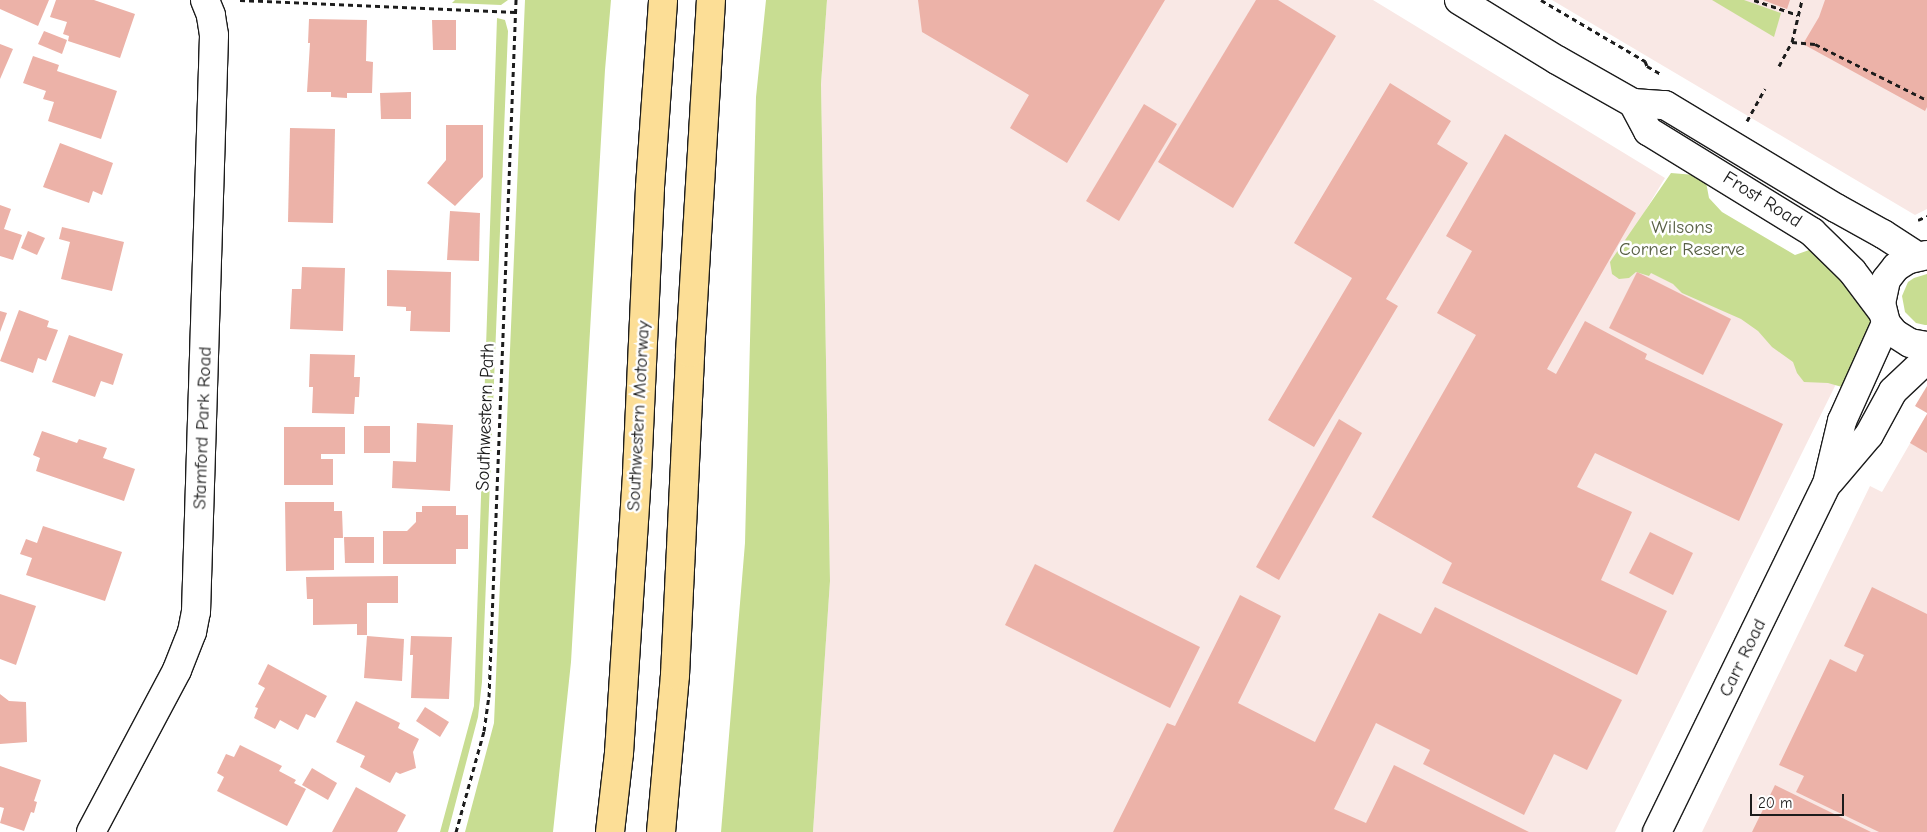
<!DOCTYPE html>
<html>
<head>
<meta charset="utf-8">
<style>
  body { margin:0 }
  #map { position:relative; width:1927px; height:832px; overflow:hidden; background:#fff; font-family:"Comic Neue",sans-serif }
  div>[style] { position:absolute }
  .built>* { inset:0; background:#f9e8e5 }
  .green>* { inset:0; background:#c8dd92 }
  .building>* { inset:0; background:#ecb2a8 }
  .path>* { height:3px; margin-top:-1.5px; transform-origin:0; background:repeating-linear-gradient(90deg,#1c1c1c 0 5px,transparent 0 9px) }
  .roads { filter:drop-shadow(1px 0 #1c1c1c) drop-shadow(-1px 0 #1c1c1c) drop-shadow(0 1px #1c1c1c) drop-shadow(0 -1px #1c1c1c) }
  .street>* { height:28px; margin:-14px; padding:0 14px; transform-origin:14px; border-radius:14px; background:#fff }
  .secondary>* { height:28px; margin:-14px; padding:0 14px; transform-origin:14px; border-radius:14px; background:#fff }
  .highway>* { height:28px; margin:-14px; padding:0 14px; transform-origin:14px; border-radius:14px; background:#fcde96 }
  span { translate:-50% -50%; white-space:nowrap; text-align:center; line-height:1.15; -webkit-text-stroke:5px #fff; paint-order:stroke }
  .street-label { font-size:19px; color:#1c1c1c }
  .park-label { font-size:19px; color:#586045 }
  .scale { position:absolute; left:1750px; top:794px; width:94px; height:22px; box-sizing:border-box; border:2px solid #1c1c1c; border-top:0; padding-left:6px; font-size:15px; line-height:18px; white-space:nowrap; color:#1c1c1c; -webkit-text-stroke:4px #fff; paint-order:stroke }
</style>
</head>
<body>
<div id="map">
  <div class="built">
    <div style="clip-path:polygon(827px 0,1373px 0,1665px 178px,1618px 256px,1838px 366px,1837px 382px,1615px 832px,813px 832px,830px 581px,821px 84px)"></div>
    <div style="clip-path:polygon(1552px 0,1927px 0,1927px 209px,1915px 215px)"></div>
    <div style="clip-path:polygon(1927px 414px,1927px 832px,1702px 832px,1870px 486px,1882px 492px)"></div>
  </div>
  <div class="green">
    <div style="clip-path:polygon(455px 0,508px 0,501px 5px,452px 3px)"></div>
    <div style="clip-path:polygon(525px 0,611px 0,605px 70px,571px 662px,553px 832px,465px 832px,494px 723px)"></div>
    <div style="clip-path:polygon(766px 0,827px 0,821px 84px,830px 581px,813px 832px,721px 832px,745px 543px,756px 97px)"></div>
    <div style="clip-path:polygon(1712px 0,1744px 0,1781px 13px,1774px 37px)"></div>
    <div style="clip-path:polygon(497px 18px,505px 20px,508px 31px,482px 682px,478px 717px,448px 832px,440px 832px,474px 706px)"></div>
    <div style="clip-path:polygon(1671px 173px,1695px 175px,1706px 182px,1709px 198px,1722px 212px,1795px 255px,1812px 249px,1857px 275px,1846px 287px,1853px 298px,1870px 305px,1879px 321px,1847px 385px,1842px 387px,1828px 383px,1804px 382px,1797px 373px,1793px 362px,1772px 347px,1758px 331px,1741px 319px,1682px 293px,1673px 284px,1651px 273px,1649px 276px,1636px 272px,1629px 278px,1619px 279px,1612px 274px,1610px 262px)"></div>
    <div style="clip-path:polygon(1927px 274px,1927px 325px,1925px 325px,1916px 323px,1905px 312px,1902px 296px,1908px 282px,1914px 278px)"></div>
  </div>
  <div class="building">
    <div style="clip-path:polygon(0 0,49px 0,38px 26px,0 9px)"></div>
    <div style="clip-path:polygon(56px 0,94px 0,135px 14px,120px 58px,68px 41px,69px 36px,63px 34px,67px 22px,50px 17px)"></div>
    <div style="clip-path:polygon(918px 0,1165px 0,1067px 163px,1010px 128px,1029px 95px,922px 32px)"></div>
    <div style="clip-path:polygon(1256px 0,1278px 0,1336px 36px,1233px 208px,1158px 162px)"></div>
    <div style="clip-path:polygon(1763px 0,1790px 0,1787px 9px)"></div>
    <div style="clip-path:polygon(1825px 0,1927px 0,1927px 107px,1925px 111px,1803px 44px,1819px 17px)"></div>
    <div style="clip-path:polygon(309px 19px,367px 20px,366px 61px,373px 62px,372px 93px,347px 93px,347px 98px,331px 97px,331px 92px,307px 92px,310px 43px,308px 43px)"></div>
    <div style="clip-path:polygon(432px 20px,456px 20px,456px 50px,433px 50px)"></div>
    <div style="clip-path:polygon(44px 31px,67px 40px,62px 54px,38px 44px)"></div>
    <div style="clip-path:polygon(0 44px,13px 49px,0 79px)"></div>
    <div style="clip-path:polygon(33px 56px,59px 65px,57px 71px,117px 91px,101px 139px,48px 121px,54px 102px,43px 99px,46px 91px,23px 83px)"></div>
    <div style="clip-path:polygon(1390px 83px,1451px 121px,1437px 144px,1468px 163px,1386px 299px,1398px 306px,1314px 447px,1268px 420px,1352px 278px,1294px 243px)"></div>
    <div style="clip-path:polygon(411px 92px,411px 119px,381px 119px,380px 93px)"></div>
    <div style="clip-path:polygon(1144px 104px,1177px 124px,1119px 221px,1086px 201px)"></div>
    <div style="clip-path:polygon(446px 125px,483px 125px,483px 177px,455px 206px,427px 183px,446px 160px)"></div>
    <div style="clip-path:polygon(290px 128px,335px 129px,333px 223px,288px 222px)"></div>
    <div style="clip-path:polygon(1505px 134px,1636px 213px,1547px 369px,1556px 374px,1585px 321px,1647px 354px,1645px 359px,1783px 424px,1739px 521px,1595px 453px,1577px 487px,1632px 512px,1601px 580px,1667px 611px,1637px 675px,1442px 583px,1452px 563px,1372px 517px,1476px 335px,1437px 313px,1472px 251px,1446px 236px)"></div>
    <div style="clip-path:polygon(60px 143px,113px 163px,102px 195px,93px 191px,89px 203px,43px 187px)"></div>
    <div style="clip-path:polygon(0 205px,11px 209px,4px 229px,22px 235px,13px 260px,0 256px)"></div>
    <div style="clip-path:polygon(450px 211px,480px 213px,479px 261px,447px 260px)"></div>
    <div style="clip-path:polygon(62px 227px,124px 242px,112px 291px,61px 279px,70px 242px,59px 239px)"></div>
    <div style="clip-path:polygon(28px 231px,45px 238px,37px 255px,21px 248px)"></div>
    <div style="clip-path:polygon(302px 267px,345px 268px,343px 331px,290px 329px,292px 289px,301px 289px)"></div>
    <div style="clip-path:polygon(387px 270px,451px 272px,450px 332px,410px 331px,411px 311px,406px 311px,406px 307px,387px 306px)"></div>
    <div style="clip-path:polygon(1637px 272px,1731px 319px,1703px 375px,1609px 328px)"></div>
    <div style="clip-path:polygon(19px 310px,49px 321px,47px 327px,58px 330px,46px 361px,38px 358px,33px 373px,0 361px)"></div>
    <div style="clip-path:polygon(0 311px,7px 313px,0 332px)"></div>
    <div style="clip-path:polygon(69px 335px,123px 354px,113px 385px,101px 381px,95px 397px,52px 382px)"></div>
    <div style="clip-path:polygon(310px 354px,355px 355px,354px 377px,360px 377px,359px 397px,355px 397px,354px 414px,312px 413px,313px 387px,309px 387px)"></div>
    <div style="clip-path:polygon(1927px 386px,1927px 413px,1915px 406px)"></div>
    <div style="clip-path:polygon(1927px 414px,1927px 453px,1910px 443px)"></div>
    <div style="clip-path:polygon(1339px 419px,1362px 433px,1279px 580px,1256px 567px)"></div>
    <div style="clip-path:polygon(417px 423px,453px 425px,450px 491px,392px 488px,393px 461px,416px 462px)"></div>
    <div style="clip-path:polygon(364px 426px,390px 426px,390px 453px,364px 453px)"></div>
    <div style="clip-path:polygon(284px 427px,345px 427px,345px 454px,321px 454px,321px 459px,333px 459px,333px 485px,284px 485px)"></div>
    <div style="clip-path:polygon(42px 431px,77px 443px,79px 439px,107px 448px,103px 458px,135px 469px,124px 501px,36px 471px,40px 458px,33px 455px)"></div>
    <div style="clip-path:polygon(285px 502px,334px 502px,334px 511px,342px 511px,343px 538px,334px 538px,334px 570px,286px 571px)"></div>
    <div style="clip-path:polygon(422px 506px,456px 506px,456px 515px,468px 515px,468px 549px,456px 549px,456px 564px,383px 564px,383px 531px,407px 531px,416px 522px,416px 512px,422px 512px)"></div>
    <div style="clip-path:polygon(43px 526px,122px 552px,105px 601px,26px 575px,32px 558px,20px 554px,26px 539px,37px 543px)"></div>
    <div style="clip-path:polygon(1650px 532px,1693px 553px,1673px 595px,1629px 573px)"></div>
    <div style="clip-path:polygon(344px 537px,374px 537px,374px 563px,345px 563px)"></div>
    <div style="clip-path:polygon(1035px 564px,1200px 647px,1170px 708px,1005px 625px)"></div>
    <div style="clip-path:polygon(398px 576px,398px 603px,367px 603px,367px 635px,357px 635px,357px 624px,313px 625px,313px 599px,307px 599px,306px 577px)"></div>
    <div style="clip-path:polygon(1872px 587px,1927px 614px,1927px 832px,1879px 832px,1796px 792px,1804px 776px,1779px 765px,1830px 659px,1856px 672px,1864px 655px,1844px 646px)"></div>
    <div style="clip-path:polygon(0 594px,36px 606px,16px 665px,0 659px)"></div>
    <div style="clip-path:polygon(1240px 595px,1281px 616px,1238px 703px,1315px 742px,1379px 613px,1421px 634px,1435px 607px,1622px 700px,1587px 770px,1554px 754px,1524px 815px,1423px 764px,1430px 750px,1376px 723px,1334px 809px,1366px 823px,1394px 765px,1529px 832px,1113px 832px,1167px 723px,1175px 726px)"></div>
    <div style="clip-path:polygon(367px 636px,404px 639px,402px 681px,364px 678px)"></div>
    <div style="clip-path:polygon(411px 636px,452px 637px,449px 699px,411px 698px,413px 655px,410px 655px)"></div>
    <div style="clip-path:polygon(268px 664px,327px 696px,315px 718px,306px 714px,298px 730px,280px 720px,275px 729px,254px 718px,258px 708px,255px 707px,265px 688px,258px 684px)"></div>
    <div style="clip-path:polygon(0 694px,9px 701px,26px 702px,27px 742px,0 744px)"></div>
    <div style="clip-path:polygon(356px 701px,400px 723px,398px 728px,419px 739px,413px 752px,416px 768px,400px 774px,396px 772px,390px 783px,360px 767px,365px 756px,336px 742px)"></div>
    <div style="clip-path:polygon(425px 707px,449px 722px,440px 737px,416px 721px)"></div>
    <div style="clip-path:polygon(240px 745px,282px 766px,279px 771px,296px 780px,294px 783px,306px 789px,287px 826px,217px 791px,224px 777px,217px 773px,226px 754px,234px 757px)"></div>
    <div style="clip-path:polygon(0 766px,41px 780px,34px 801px,37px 802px,34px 813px,31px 812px,24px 831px,0 823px,4px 808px,0 807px)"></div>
    <div style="clip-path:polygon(312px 768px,337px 783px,328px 800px,302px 785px)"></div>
    <div style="clip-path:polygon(1775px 785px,1871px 832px,1752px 832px)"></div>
    <div style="clip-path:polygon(356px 787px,406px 815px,397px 832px,332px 832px)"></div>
  </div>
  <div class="path">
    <div style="left:240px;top:0;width:276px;rotate:2.5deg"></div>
    <div style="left:1541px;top:0;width:121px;rotate:30.4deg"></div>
    <div style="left:1645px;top:61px;width:5px;rotate:68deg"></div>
    <div style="left:1647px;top:66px;width:16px;rotate:30deg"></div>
    <div style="left:1754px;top:0;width:46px;rotate:18.8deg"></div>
    <div style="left:1792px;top:42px;width:43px;rotate:-76.6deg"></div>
    <div style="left:1779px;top:66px;width:27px;rotate:-62deg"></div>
    <div style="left:1792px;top:42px;width:23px;rotate:5deg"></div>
    <div style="left:1815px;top:44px;width:125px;rotate:26.6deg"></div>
    <div style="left:1747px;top:121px;width:37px;rotate:-61deg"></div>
    <div style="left:1918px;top:220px;width:10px;rotate:-24deg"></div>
    <div style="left:456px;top:832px;width:105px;rotate:-74.5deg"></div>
    <div style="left:484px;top:731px;width:34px;rotate:-82deg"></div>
    <div style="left:489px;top:697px;width:698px;rotate:-87.78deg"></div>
  </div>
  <div class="roads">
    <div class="street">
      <div style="left:91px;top:832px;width:183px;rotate:-62deg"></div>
      <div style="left:177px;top:670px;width:41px;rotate:-68.5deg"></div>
      <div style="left:192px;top:632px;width:20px;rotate:-79deg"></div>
      <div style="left:196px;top:612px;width:577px;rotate:-88.21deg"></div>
      <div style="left:214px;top:35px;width:20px;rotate:-99deg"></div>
      <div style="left:211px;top:15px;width:16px;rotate:-112deg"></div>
    </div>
    <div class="secondary">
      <div style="left:1459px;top:0;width:115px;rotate:31.5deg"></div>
      <div style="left:1557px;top:60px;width:87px;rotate:29.5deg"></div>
      <div style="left:1633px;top:103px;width:32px;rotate:4deg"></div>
      <div style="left:1665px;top:105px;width:200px;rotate:31.1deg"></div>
      <div style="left:1836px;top:208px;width:54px;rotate:29deg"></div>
      <div style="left:1883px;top:234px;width:40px;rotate:32.9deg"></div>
      <div style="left:1633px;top:103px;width:32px;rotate:62deg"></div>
      <div style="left:1648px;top:131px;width:193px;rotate:31.6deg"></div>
      <div style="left:1812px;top:232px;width:56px;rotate:44.3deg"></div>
      <div style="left:1852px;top:271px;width:50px;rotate:53.1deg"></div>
      <div style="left:1927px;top:255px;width:18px;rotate:167deg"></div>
      <div style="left:1909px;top:259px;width:15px;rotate:148deg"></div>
      <div style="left:1896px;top:267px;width:16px;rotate:128deg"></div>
      <div style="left:1886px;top:280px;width:24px;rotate:102deg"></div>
      <div style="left:1881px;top:303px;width:21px;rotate:76deg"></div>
      <div style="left:1886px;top:323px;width:13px;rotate:51deg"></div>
      <div style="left:1894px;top:333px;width:19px;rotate:32deg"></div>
      <div style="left:1910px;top:343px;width:17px;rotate:10deg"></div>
      <div style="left:1830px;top:481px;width:60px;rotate:-49.7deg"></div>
      <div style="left:1869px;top:435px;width:50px;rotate:-61.4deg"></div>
      <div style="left:1893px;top:391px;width:47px;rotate:-43.3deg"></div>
      <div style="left:1657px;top:832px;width:387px;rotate:-64deg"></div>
      <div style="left:1827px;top:484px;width:65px;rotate:-76.6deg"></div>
      <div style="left:1842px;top:421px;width:107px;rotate:-65.8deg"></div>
    </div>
    <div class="highway">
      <div style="left:610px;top:832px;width:80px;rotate:-83.5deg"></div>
      <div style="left:619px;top:753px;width:280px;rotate:-86.3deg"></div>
      <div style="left:637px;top:474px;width:287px;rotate:-87.4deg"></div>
      <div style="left:650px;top:187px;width:187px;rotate:-86deg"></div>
      <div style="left:661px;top:832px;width:158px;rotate:-84.9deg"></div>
      <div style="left:675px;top:675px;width:322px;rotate:-87.3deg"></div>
      <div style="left:690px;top:353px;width:354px;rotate:-86.6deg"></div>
    </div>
  </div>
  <div class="street-label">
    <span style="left:1762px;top:200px;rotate:32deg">Frost Road</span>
    <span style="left:639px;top:416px;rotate:-87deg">Southwestern Motorway</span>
    <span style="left:486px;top:417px;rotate:-88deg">Southwestern Path</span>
    <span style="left:203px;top:428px;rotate:-88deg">Stamford Park Road</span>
    <span style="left:1743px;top:658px;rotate:-64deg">Carr Road</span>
  </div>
  <div class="park-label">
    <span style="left:1682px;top:239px">Wilsons<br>Corner Reserve</span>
  </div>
  <div class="scale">20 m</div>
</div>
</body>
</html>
